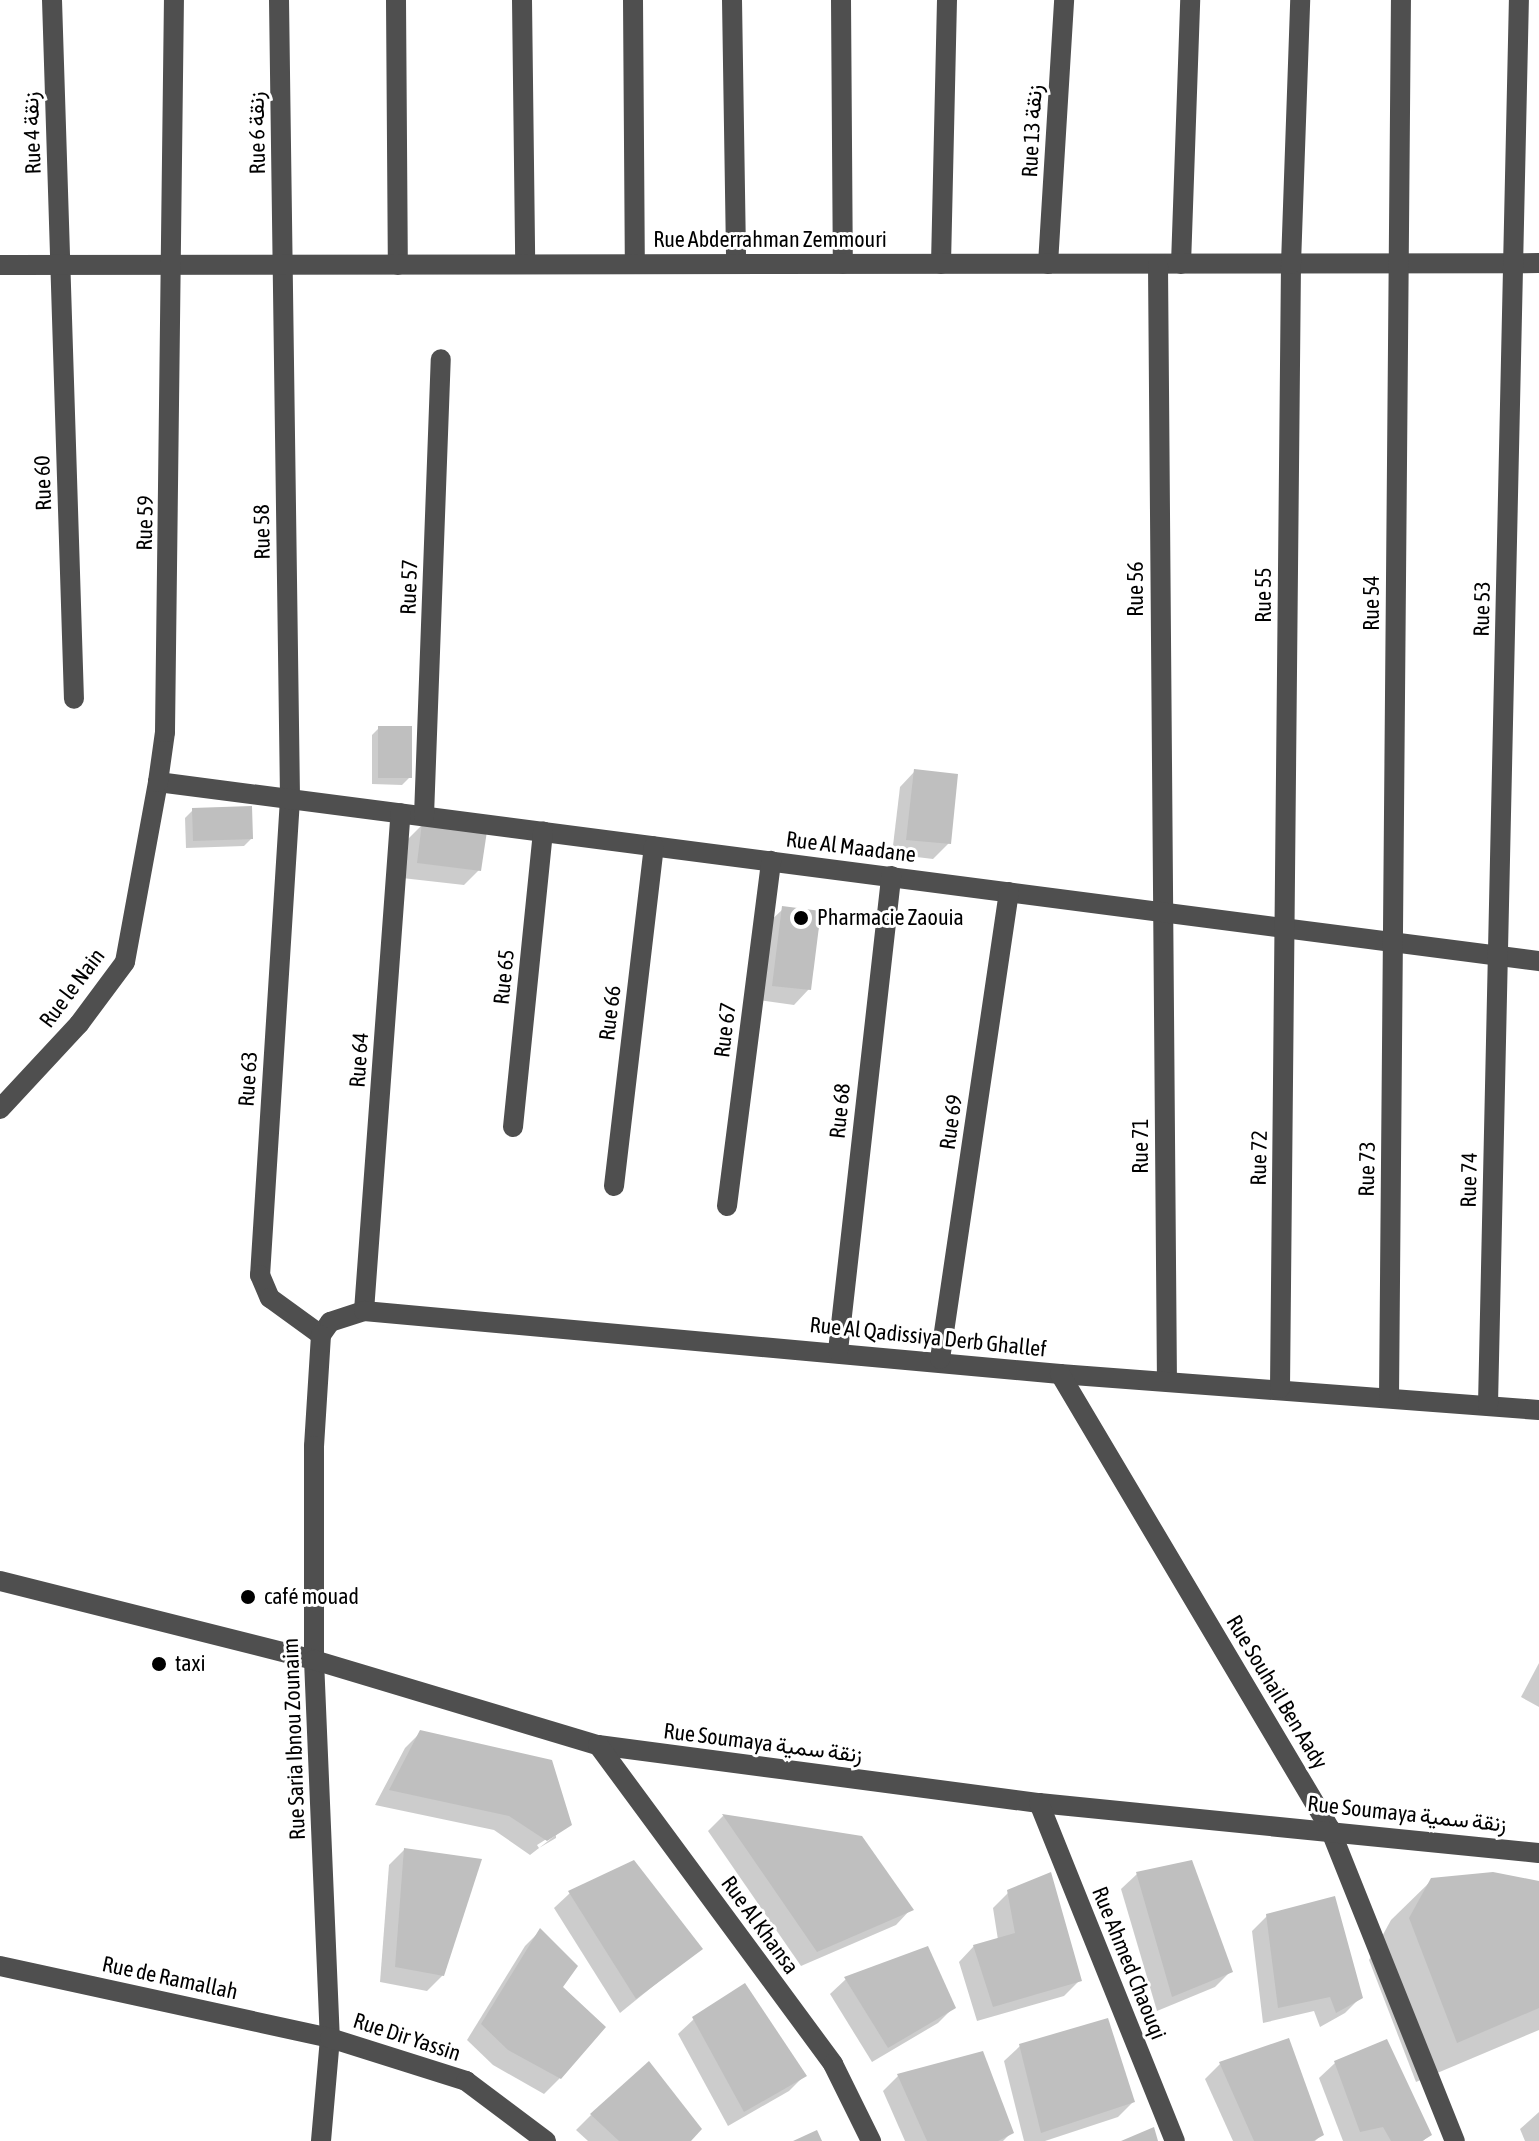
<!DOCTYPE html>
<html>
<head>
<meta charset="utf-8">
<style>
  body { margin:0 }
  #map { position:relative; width:1539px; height:2141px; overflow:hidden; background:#fff; font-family:"Asap Condensed",Vazirmatn,sans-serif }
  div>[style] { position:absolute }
  .shadow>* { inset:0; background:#0003 }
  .building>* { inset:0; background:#bfbfbf }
  .minor>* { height:20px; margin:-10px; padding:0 10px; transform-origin:10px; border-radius:10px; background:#4f4f4f }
  .dots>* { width:22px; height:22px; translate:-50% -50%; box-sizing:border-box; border:4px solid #fff; border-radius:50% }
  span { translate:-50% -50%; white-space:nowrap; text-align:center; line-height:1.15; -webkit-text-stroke:6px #fff; paint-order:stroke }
  .street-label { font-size:22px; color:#000 }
  .poi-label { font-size:22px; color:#000 }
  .left { translate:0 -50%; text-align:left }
</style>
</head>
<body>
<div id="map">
  <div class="shadow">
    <div style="clip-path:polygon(379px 728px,410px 777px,402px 785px,372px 784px,372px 735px)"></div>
    <div style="clip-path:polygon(915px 771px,949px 843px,933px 859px,892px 854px,900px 787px)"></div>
    <div style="clip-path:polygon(193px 810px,251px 839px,244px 846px,186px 848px,185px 818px)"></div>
    <div style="clip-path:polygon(422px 825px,479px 870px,464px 885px,402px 878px,407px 840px)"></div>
    <div style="clip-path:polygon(783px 909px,809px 989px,794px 1005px,758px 1000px,767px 924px)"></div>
    <div style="clip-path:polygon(1539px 1663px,1539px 1707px,1521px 1697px)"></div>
    <div style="clip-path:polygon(evenodd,421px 1732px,570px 1824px,530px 1855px,494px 1830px,375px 1805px,405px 1748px,421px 1732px,556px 1833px,556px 1838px,539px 1848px,537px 1845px,556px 1833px)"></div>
    <div style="clip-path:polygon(723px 1816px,861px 1837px,911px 1909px,896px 1925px,801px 1966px,708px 1831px)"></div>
    <div style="clip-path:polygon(404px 1850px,443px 1975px,427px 1991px,380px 1982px,389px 1865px)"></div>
    <div style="clip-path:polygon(1137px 1874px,1230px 1972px,1215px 1987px,1157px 2011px,1121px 1889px)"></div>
    <div style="clip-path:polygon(1432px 1880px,1539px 1883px,1539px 2030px,1416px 2082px,1369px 1960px,1391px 1920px)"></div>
    <div style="clip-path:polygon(1009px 1892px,1080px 1980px,1064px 1996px,977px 2021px,959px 1962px,974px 1946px,998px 1940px,993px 1908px)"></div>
    <div style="clip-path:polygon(570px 1893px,700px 1948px,620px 2013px,554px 1908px)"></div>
    <div style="clip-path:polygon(1267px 1916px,1361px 1997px,1345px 2013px,1320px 2027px,1314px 2011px,1263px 2023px,1252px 1931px)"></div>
    <div style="clip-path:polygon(540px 1931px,560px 1988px,560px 2078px,544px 2094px,493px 2065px,467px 2040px,525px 1946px)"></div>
    <div style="clip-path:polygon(846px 1979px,954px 2007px,938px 2023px,872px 2062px,830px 1994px)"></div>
    <div style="clip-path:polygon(694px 2019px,804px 2076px,789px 2091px,728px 2126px,678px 2034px)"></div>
    <div style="clip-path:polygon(1020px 2046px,1133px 2102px,1118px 2117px,1045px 2141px,1024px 2141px,1004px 2061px)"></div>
    <div style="clip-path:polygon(1335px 2063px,1430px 2135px,1423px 2141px,1343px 2141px,1319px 2078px)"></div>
    <div style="clip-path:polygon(1220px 2064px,1322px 2134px,1315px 2141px,1233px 2141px,1205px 2079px)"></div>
    <div style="clip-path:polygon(898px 2076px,1012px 2132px,1003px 2141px,905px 2141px,883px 2091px)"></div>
    <div style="clip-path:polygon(1539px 2112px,1539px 2141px,1525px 2141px,1520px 2129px)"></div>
    <div style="clip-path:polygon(591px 2115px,688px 2141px,588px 2141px,576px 2130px)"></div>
  </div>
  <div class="building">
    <div style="clip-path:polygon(378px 726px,412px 726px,412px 778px,378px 778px)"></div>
    <div style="clip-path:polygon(914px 769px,958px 774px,951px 844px,906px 840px)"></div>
    <div style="clip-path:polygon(252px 806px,253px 839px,193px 841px,192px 808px)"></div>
    <div style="clip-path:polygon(422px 823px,487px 831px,481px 871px,417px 863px)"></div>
    <div style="clip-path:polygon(782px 906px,821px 911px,811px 990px,772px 986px)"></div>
    <div style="clip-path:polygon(420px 1730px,552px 1760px,572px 1825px,547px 1841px,509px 1816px,389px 1790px)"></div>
    <div style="clip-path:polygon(722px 1814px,862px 1836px,914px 1910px,817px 1952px)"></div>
    <div style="clip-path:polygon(404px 1848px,482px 1859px,444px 1976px,395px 1967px)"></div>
    <div style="clip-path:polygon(634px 1860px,703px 1949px,636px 1999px,568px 1891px)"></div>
    <div style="clip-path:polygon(1192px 1860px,1233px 1972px,1172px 1997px,1136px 1872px)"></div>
    <div style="clip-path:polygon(1051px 1872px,1082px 1981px,993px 2007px,973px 1945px,1015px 1933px,1007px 1890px)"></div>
    <div style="clip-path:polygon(1493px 1872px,1539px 1881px,1539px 2008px,1457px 2043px,1409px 1918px,1431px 1878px)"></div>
    <div style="clip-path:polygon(1335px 1896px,1363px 1998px,1336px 2013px,1330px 1997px,1278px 2008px,1266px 1914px)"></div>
    <div style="clip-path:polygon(540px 1928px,578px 1966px,563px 1987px,606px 2027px,561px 2079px,508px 2050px,481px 2024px)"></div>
    <div style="clip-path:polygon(928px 1946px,956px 2008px,888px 2048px,844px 1977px)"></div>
    <div style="clip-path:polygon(745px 1983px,807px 2076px,744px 2112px,692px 2017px)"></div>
    <div style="clip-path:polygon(1108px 2018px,1135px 2102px,1041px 2133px,1019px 2044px)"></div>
    <div style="clip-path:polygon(1289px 2038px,1324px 2135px,1313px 2141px,1254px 2141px,1219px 2062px)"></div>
    <div style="clip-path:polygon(1387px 2039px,1432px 2135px,1422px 2141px,1391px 2141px,1383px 2127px,1360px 2132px,1334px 2061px)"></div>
    <div style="clip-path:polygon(983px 2051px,1014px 2133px,998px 2141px,927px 2141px,897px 2074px)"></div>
    <div style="clip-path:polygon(649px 2061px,702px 2129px,691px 2141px,619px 2141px,590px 2114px)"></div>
    <div style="clip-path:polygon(1154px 2127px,1158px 2141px,1121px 2141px)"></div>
    <div style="clip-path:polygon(817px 2130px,822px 2141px,793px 2141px)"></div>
  </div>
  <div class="minor">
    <div style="left:52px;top:0;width:699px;rotate:88.2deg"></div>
    <div style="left:279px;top:0;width:799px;rotate:89.21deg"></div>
    <div style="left:290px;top:799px;width:477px;rotate:93.6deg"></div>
    <div style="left:260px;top:1275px;width:25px;rotate:67deg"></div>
    <div style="left:270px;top:1298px;width:63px;rotate:36deg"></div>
    <div style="left:396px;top:0;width:265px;rotate:89.6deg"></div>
    <div style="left:522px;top:0;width:264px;rotate:89.3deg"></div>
    <div style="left:633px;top:0;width:264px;rotate:89.6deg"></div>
    <div style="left:732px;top:0;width:264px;rotate:89.1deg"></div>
    <div style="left:841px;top:0;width:264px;rotate:89.6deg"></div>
    <div style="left:941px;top:264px;width:264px;rotate:-88.7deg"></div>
    <div style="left:1048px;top:264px;width:264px;rotate:-86.5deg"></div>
    <div style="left:1181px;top:264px;width:264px;rotate:-88deg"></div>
    <div style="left:0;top:265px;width:1539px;rotate:-0.07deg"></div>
    <div style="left:1158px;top:265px;width:1113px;rotate:89.54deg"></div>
    <div style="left:158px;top:782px;width:1393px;rotate:7.39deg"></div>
    <div style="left:424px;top:816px;width:457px;rotate:-87.9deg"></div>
    <div style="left:0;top:1109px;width:116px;rotate:-47.1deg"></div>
    <div style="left:79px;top:1024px;width:77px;rotate:-53.4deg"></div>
    <div style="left:125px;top:962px;width:183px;rotate:-79.6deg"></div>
    <div style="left:158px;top:782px;width:50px;rotate:-82deg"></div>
    <div style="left:165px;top:732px;width:732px;rotate:-89.3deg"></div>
    <div style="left:513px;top:1127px;width:297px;rotate:-84.2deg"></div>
    <div style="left:614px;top:1186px;width:342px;rotate:-83.3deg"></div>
    <div style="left:727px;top:1206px;width:348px;rotate:-82.7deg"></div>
    <div style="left:364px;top:1311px;width:499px;rotate:-85.8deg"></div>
    <div style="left:321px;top:1335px;width:16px;rotate:-55deg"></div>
    <div style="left:330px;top:1322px;width:36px;rotate:-18deg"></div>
    <div style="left:364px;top:1311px;width:699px;rotate:5.17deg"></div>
    <div style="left:1060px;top:1374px;width:480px;rotate:4.3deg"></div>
    <div style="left:321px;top:1335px;width:111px;rotate:93.6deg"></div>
    <div style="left:314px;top:1446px;width:214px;rotate:90deg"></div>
    <div style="left:314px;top:1660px;width:378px;rotate:87.6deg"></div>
    <div style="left:330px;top:2038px;width:103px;rotate:95deg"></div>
    <div style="left:838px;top:1351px;width:478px;rotate:-83.6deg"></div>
    <div style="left:940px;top:1359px;width:472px;rotate:-81.6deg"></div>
    <div style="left:1060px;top:1374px;width:529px;rotate:59.31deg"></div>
    <div style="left:1330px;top:1829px;width:336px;rotate:68.2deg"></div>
    <div style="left:1280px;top:1388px;width:1124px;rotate:-89.44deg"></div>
    <div style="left:1291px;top:264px;width:264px;rotate:-88deg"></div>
    <div style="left:1389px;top:1398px;width:1398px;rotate:-89.51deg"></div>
    <div style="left:1488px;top:1405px;width:1405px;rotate:-88.74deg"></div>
    <div style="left:0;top:1581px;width:324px;rotate:14.1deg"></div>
    <div style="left:314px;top:1660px;width:296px;rotate:16.7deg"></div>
    <div style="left:598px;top:1745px;width:445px;rotate:7.5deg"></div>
    <div style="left:1039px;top:1803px;width:502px;rotate:5.71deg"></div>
    <div style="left:598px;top:1745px;width:396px;rotate:53.6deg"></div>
    <div style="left:833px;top:2064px;width:86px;rotate:63.7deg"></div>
    <div style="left:1039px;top:1803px;width:364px;rotate:68.1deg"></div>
    <div style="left:0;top:1966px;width:338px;rotate:12.3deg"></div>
    <div style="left:330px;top:2038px;width:143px;rotate:17.5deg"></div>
    <div style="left:466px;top:2081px;width:100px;rotate:36.9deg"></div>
  </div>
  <div class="dots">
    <div style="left:801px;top:918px;background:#000"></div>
    <div style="left:248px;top:1597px;background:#000"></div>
    <div style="left:159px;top:1664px;background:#000"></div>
  </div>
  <div class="street-label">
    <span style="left:1032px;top:131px;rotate:-87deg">Rue 13 زنقة</span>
    <span style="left:32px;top:133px;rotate:-92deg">Rue 4 زنقة</span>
    <span style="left:257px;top:133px;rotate:-91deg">Rue 6 زنقة</span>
    <span style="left:770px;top:240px">Rue Abderrahman Zemmouri</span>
    <span style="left:43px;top:483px;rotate:-92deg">Rue 60</span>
    <span style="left:145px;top:523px;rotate:-89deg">Rue 59</span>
    <span style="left:262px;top:532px;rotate:-91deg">Rue 58</span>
    <span style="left:409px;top:587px;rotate:-88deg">Rue 57</span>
    <span style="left:1136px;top:589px;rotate:-90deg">Rue 56</span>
    <span style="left:1264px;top:595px;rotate:-90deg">Rue 55</span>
    <span style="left:1372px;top:603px;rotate:-90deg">Rue 54</span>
    <span style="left:1482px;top:609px;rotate:-89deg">Rue 53</span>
    <span style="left:851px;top:847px;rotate:7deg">Rue Al Maadane</span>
    <span style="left:504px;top:977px;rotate:-84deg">Rue 65</span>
    <span style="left:72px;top:988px;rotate:-53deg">Rue le Nain</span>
    <span style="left:610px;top:1013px;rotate:-83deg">Rue 66</span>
    <span style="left:725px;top:1030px;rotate:-83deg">Rue 67</span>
    <span style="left:359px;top:1060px;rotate:-86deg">Rue 64</span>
    <span style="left:248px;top:1079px;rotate:-86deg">Rue 63</span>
    <span style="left:840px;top:1111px;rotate:-84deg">Rue 68</span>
    <span style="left:951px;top:1122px;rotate:-82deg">Rue 69</span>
    <span style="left:1141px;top:1146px;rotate:-90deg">Rue 71</span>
    <span style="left:1259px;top:1158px;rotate:-89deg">Rue 72</span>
    <span style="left:1367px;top:1169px;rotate:-89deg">Rue 73</span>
    <span style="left:1469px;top:1180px;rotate:-89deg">Rue 74</span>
    <span style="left:928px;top:1337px;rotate:6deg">Rue Al Qadissiya Derb Ghallef</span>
    <span style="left:1277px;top:1692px;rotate:59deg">Rue Souhail Ben Aady</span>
    <span style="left:294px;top:1739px;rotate:-92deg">Rue Saria Ibnou Zounaim</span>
    <span style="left:763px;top:1743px;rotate:7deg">Rue Soumaya زنقة سمية</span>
    <span style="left:1407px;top:1814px;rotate:6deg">Rue Soumaya زنقة سمية</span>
    <span style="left:760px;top:1925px;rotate:54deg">Rue Al Khansa</span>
    <span style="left:1129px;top:1963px;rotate:68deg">Rue Ahmed Chaouqi</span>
    <span style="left:170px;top:1978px;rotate:12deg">Rue de Ramallah</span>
    <span style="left:407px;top:2037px;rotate:18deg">Rue Dir Yassin</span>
  </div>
  <div class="poi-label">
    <span class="left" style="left:817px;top:918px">Pharmacie Zaouia</span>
    <span class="left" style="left:264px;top:1597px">café mouad</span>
    <span class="left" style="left:175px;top:1664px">taxi</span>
  </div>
</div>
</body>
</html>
